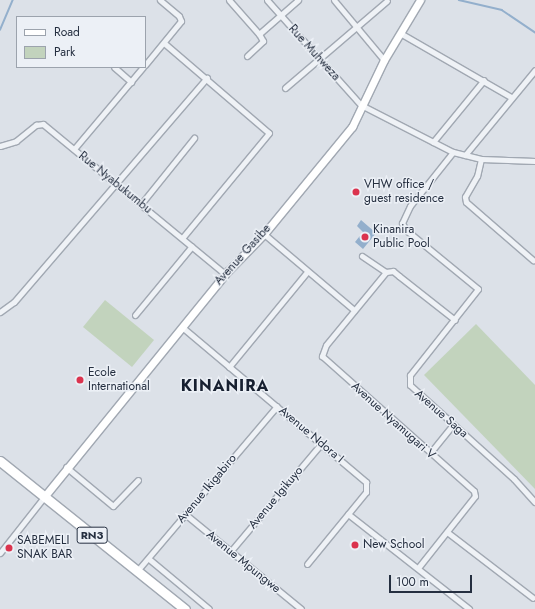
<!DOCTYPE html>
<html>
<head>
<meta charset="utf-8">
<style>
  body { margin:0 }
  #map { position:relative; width:535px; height:609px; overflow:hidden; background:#dce1e8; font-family:Jost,sans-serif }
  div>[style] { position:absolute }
  .green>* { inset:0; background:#c2d3bd }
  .water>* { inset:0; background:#93afcc }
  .stream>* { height:1.5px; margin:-0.75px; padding:0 0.75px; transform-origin:0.75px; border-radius:0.75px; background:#93afcc }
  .roads { filter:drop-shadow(1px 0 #a1a8b2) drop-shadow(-1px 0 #a1a8b2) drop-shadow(0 1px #a1a8b2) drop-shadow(0 -1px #a1a8b2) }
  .street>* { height:5px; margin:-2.5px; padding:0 2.5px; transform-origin:2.5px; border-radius:2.5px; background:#eff2f6 }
  .secondary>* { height:7px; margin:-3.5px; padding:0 3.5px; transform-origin:3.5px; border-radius:3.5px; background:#fff }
  .highway>* { height:9px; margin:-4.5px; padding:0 4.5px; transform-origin:4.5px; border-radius:4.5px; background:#fff }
  .dots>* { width:11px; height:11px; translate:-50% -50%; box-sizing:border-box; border:2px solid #ecf0f6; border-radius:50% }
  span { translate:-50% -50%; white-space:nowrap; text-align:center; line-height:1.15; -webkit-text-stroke:3px #ecf0f6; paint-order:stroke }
  .shield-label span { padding:1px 3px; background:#ecf0f6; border:1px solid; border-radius:3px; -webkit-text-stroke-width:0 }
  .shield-label { font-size:11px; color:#252f40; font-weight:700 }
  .street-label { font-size:12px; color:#252f40 }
  .poi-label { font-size:12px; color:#252f40 }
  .left { translate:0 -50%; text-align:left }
  .district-label { font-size:16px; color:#172030; font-weight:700; letter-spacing:1px }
  .legend { position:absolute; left:16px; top:16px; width:130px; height:52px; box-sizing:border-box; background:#ecf0f6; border:1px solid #9ca3ad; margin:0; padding:5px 7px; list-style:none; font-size:12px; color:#252f40 }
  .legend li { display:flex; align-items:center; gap:8px; height:20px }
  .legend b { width:20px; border:1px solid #9ca3ad }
  .scale { position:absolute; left:389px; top:575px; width:83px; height:18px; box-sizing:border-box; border:2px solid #252f40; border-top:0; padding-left:5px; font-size:12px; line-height:14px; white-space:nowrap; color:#252f40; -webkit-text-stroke:3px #ecf0f6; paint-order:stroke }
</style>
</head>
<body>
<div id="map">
  <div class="green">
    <div style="clip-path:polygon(105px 300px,154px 340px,132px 367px,83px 327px)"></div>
    <div style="clip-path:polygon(476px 324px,535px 385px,535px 489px,424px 375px)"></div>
  </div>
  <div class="water">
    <div style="clip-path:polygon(361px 220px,376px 233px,363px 249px,355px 242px,363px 232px,357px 226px)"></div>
  </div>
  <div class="stream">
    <div style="left:459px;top:0;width:44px;rotate:13.1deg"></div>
    <div style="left:502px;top:10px;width:40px;rotate:34deg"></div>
    <div style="left:0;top:30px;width:33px;rotate:-67deg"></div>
  </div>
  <div class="roads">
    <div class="street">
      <div style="left:229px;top:0;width:45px;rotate:48.6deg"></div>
      <div style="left:259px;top:34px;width:52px;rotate:-41.1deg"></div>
      <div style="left:267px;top:0;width:141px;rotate:48.2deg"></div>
      <div style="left:361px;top:105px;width:103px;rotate:27.1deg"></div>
      <div style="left:453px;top:152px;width:29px;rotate:14deg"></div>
      <div style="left:481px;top:159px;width:54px;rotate:2.1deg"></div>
      <div style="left:334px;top:0;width:78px;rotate:50.2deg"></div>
      <div style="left:400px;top:33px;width:128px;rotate:30deg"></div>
      <div style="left:164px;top:43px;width:138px;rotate:40.6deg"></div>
      <div style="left:269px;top:133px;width:136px;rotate:129.6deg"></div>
      <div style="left:247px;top:56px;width:22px;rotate:-43deg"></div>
      <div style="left:263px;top:41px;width:8px;rotate:-120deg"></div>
      <div style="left:145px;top:65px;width:57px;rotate:-50.7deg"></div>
      <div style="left:181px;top:21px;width:5px;rotate:-112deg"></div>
      <div style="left:179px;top:16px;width:25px;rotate:-140deg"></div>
      <div style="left:114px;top:67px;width:23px;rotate:41deg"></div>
      <div style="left:285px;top:88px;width:134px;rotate:-40.5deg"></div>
      <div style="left:433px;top:142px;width:80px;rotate:-50.6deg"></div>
      <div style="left:0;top:146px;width:17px;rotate:-17deg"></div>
      <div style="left:16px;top:141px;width:26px;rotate:-39deg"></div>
      <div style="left:36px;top:125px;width:7px;rotate:-8deg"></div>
      <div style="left:43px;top:124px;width:236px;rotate:39.5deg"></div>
      <div style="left:74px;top:149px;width:107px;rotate:-49.9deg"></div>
      <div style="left:453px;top:152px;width:69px;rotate:128.5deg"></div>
      <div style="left:410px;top:206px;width:19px;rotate:115deg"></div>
      <div style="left:402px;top:223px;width:8px;rotate:60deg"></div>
      <div style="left:406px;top:230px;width:93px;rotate:39.3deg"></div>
      <div style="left:478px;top:289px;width:110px;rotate:128.3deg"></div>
      <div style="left:410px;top:375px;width:10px;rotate:90deg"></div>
      <div style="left:410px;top:385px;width:140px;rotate:42.1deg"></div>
      <div style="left:514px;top:479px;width:31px;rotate:48deg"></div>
      <div style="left:465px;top:155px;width:110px;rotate:-50.5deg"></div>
      <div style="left:481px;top:159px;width:17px;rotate:103deg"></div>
      <div style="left:477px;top:176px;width:24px;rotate:120deg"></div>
      <div style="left:465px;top:197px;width:5px;rotate:79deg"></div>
      <div style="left:466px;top:202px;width:89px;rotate:40.9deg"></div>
      <div style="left:141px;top:204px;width:85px;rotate:-51.2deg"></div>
      <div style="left:264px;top:234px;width:118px;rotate:40.2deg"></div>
      <div style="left:362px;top:256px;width:29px;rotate:34deg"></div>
      <div style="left:386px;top:272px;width:7px;rotate:-8deg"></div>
      <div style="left:393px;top:271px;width:8px;rotate:40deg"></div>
      <div style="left:399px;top:276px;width:71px;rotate:38.2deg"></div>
      <div style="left:386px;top:272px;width:94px;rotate:129.4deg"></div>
      <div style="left:326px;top:345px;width:12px;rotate:110deg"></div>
      <div style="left:322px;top:356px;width:203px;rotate:41.6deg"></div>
      <div style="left:474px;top:491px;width:5px;rotate:79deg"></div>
      <div style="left:475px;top:496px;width:92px;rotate:128.4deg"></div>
      <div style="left:0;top:312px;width:17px;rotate:-36deg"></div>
      <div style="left:14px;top:302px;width:296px;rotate:-49.3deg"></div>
      <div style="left:135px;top:315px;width:89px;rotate:-50.4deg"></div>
      <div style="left:182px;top:327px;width:241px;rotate:40.1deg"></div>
      <div style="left:366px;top:482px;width:10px;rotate:90deg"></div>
      <div style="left:366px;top:492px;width:93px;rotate:129.3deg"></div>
      <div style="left:229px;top:367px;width:123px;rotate:-50.6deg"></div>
      <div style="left:430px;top:453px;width:36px;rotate:-51deg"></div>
      <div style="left:66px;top:467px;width:61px;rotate:39.7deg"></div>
      <div style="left:113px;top:506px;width:36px;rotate:-46deg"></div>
      <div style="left:185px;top:514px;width:150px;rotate:39.3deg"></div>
      <div style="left:348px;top:514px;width:154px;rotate:38.1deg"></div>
      <div style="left:447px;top:532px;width:108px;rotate:37.5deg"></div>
      <div style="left:230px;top:552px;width:141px;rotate:-49.9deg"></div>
      <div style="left:0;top:553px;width:71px;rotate:-51.8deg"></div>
      <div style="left:149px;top:559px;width:78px;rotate:39.8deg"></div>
      <div style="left:137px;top:571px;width:216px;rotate:-49.7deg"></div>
    </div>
    <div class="secondary">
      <div style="left:44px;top:497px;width:287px;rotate:-50.9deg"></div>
      <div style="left:225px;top:274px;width:56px;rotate:-45.7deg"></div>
      <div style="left:264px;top:234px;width:139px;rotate:-50.6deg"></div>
      <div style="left:352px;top:127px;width:74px;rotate:-64.5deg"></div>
      <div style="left:384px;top:60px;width:70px;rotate:-59deg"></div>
    </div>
    <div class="highway">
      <div style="left:0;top:461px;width:237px;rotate:38.7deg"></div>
    </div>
  </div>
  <div class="dots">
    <div style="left:356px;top:192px;background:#db334e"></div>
    <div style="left:365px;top:237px;background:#db334e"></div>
    <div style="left:80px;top:380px;background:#db334e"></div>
    <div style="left:355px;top:545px;background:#db334e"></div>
    <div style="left:9px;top:548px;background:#db334e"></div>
  </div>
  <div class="shield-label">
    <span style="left:92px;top:535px">RN3</span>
  </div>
  <div class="street-label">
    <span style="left:314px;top:53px;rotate:48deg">Rue Muhweza</span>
    <span style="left:115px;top:183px;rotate:39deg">Rue Nyabukumbu</span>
    <span style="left:243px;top:255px;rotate:-48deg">Avenue Gasibe</span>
    <span style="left:441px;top:414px;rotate:41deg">Avenue Saga</span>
    <span style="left:393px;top:421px;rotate:42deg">Avenue Nyamugari V</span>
    <span style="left:311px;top:435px;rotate:40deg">Avenue Ndora I</span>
    <span style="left:207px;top:489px;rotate:-50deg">Avenue Ikigabiro</span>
    <span style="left:276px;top:498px;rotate:-50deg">Avenue Igikuyo</span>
    <span style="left:243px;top:562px;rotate:39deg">Avenue Mpungwe</span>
  </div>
  <div class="poi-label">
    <span class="left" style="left:364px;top:192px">VHW office /<br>guest residence</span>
    <span class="left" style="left:373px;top:237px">Kinanira<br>Public Pool</span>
    <span class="left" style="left:88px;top:380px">Ecole<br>International</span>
    <span class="left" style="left:17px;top:548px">SABEMELI<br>SNAK BAR</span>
    <span class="left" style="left:363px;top:545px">New School</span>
  </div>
  <div class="district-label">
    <span style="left:225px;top:386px">KINANIRA</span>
  </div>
  <ul class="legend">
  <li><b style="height:5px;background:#fff"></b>Road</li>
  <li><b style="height:11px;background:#c2d3bd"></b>Park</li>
  </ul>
  <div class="scale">100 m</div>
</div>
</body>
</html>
